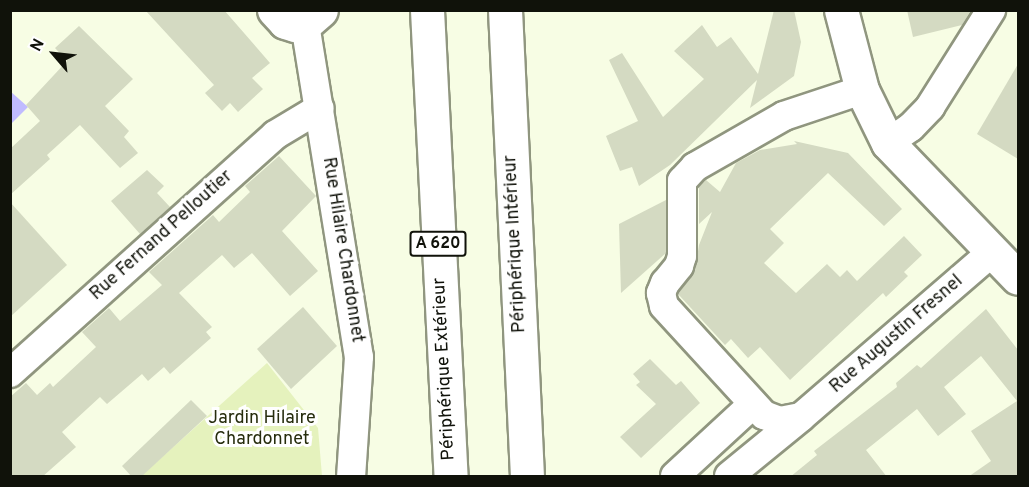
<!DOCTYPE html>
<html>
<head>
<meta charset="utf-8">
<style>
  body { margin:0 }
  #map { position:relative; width:1029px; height:487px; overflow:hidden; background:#f7fde4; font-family:Overpass,sans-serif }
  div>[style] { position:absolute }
  .green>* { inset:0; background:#e5f2bd }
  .water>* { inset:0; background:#c0bbff }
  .building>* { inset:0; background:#d4dac2 }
  .roads { filter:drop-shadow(2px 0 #90967f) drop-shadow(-2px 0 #90967f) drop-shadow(0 2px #90967f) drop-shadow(0 -2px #90967f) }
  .street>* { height:28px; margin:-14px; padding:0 14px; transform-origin:14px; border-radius:14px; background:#fff }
  .secondary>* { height:33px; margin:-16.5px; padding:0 16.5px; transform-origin:16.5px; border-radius:16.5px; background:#fff }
  .highway>* { height:33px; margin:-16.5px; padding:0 16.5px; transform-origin:16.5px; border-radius:16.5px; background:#fff }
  span { translate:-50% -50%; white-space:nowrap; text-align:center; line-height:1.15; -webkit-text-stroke:6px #fff; paint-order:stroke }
  .shield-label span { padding:2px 4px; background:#fff; border:2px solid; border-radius:4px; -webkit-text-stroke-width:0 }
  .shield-label { font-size:16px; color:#10120a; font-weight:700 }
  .street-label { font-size:18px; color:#10120a }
  .park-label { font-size:18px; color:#262c0d }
  .frame { position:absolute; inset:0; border:12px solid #10120a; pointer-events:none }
  .north { position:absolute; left:24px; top:24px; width:60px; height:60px; -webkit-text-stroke:4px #fff; paint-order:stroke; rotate:298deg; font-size:16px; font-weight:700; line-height:24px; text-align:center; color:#10120a }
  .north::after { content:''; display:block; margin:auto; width:21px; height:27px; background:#10120a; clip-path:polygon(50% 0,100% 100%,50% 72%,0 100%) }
</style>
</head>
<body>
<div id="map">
  <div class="green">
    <div style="clip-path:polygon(267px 363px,318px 428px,322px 476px,141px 476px)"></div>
  </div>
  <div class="water">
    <div style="clip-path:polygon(10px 91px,28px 107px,12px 123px,11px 121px)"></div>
  </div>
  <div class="building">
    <div style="clip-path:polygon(145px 10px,224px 10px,270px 63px,252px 78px,263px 89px,238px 112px,230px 103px,222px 111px,205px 93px,214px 85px)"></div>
    <div style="clip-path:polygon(774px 10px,794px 10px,801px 42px,794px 76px,750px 108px,757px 80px,670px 165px,639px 186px,632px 167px,620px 171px,606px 136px,638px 121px,609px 60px,622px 53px,663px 117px,704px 79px,674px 51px,702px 25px,717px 47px,731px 37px,758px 74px)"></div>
    <div style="clip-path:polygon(907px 10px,971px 10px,962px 25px,913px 37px)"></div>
    <div style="clip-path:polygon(79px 26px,133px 79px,105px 106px,129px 131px,124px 137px,138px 153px,120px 168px,80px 125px,47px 155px,50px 159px,10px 195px,10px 149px,40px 121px,26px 105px,67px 61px,55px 48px)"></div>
    <div style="clip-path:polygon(1018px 64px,1018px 159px,977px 134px)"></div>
    <div style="clip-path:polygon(794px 141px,848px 153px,902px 209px,884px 226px,828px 173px,770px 229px,784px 243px,764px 263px,796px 293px,827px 264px,840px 277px,847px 270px,857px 281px,904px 236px,922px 255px,904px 272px,908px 276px,886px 297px,883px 293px,790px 380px,760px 347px,748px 358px,731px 339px,725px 345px,678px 294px,695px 271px,699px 245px,712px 212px,699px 224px,699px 187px,706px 180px,720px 192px,736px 163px,760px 150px,797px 144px)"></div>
    <div style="clip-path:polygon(279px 156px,316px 196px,282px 231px,318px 271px,290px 296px,252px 253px,234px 268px,222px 255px,179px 293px,212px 327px,206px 332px,211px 338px,170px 374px,164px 367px,148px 381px,142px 374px,107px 404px,100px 397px,62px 432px,76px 447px,42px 477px,10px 477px,10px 397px,26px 383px,37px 395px,50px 383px,53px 387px,96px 347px,82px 332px,109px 308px,120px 321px,162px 285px,149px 272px,213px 215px,219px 222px,250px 192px,245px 186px)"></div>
    <div style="clip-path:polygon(147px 170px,164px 186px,157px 193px,170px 207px,140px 234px,111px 201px)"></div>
    <div style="clip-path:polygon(666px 200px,666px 253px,621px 293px,619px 224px)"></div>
    <div style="clip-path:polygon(10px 202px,67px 265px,10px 317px)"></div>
    <div style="clip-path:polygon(303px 307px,337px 346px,291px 389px,257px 349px)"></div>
    <div style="clip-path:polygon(986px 309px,1018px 350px,1018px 477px,968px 477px,991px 461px,971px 431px,1017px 401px,981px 356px,944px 387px,966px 414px,938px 436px,917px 409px,866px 450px,887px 477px,790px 477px,817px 455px,814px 451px,897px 387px,896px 383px,917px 365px,921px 368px)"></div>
    <div style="clip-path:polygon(650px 359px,676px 385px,681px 381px,700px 403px,641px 458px,620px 437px,656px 404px,636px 385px,640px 382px,633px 374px)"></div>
    <div style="clip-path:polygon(191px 400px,207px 416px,141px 477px,132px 477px,122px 466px)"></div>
  </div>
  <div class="roads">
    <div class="street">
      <div style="left:305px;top:24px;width:337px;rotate:80.8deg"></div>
      <div style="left:359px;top:357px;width:119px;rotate:93.8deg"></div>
      <div style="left:862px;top:90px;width:82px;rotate:161.6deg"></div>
      <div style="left:784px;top:116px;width:103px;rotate:150.2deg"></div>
      <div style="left:695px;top:167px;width:19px;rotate:133deg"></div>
      <div style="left:682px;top:181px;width:75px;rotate:90deg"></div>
      <div style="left:682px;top:256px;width:10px;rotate:107deg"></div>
      <div style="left:679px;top:266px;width:22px;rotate:129deg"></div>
      <div style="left:665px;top:283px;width:11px;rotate:112deg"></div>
      <div style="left:661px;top:293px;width:13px;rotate:77deg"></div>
      <div style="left:664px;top:306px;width:148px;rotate:47.5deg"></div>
      <div style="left:764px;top:415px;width:17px;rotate:21deg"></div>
      <div style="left:780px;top:421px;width:21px;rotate:-11deg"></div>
      <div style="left:801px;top:417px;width:252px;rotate:-40.8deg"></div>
      <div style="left:888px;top:143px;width:28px;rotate:-35deg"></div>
      <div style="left:911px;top:127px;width:28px;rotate:-46deg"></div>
      <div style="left:930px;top:107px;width:115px;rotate:-57.8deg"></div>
      <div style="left:10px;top:373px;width:356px;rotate:-41.9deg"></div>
      <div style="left:275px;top:135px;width:52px;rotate:-31deg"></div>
      <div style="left:675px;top:476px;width:106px;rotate:-42.7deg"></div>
      <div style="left:729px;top:476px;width:93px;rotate:-39.3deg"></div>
    </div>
    <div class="secondary">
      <div style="left:274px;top:10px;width:16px;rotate:47deg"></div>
      <div style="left:285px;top:22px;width:10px;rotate:17deg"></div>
      <div style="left:295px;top:25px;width:10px;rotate:-6deg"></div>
      <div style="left:305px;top:24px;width:21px;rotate:-41deg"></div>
      <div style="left:841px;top:10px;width:83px;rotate:75.3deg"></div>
      <div style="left:862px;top:90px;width:59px;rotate:63.9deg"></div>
      <div style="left:888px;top:143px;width:187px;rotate:46.1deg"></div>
    </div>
    <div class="highway">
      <div style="left:427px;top:10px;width:467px;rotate:87.1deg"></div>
      <div style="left:505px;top:10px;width:467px;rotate:87.3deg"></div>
    </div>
  </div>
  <div class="shield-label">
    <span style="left:438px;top:244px">A 620</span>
  </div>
  <div class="street-label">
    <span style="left:162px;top:236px;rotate:-42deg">Rue Fernand Pelloutier</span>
    <span style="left:516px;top:244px;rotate:-93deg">Périphérique Intérieur</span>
    <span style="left:342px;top:250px;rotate:81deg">Rue Hilaire Chardonnet</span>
    <span style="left:897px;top:335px;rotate:-41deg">Rue Augustin Fresnel</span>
    <span style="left:445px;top:369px;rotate:-93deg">Périphérique Extérieur</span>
  </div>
  <div class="park-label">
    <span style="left:262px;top:430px">Jardin Hilaire<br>Chardonnet</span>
  </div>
  <div class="frame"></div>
  <div class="north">N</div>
</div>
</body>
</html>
